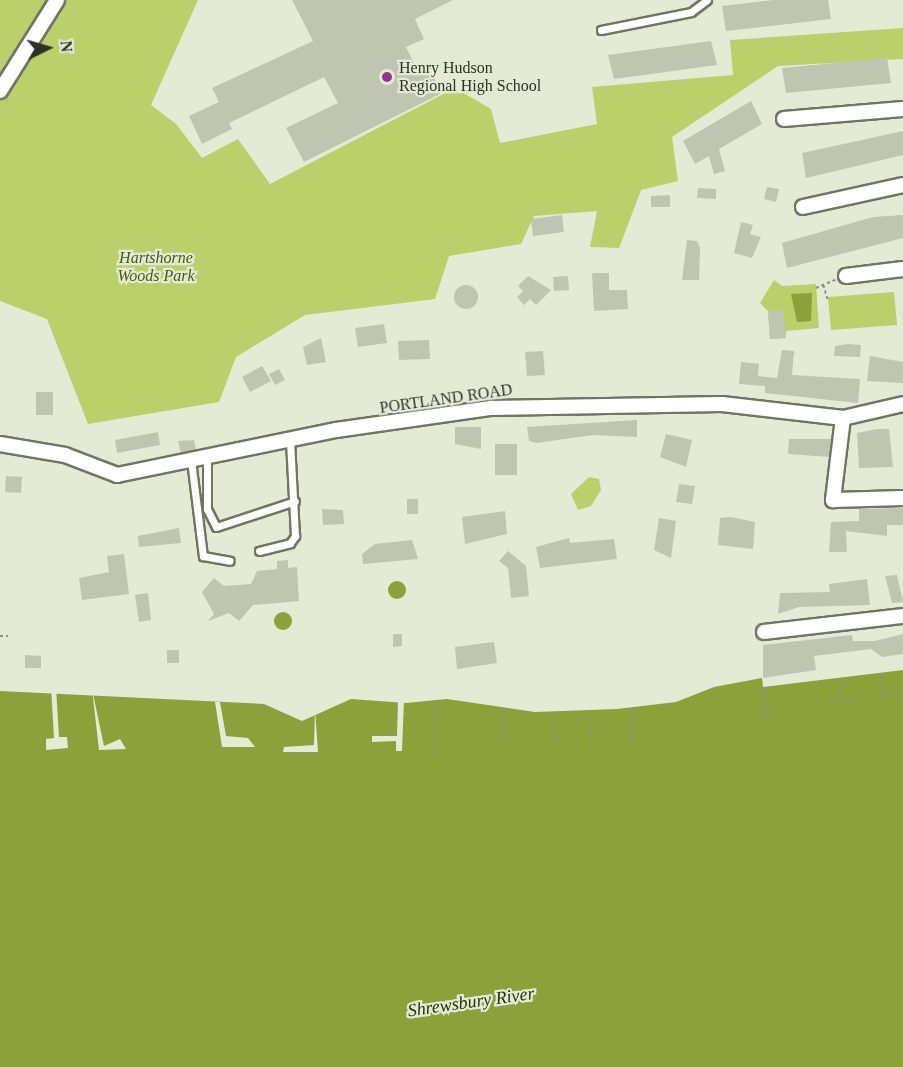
<!DOCTYPE html>
<html>
<head>
<meta charset="utf-8">
<style>
  body { margin:0 }
  #map { position:relative; width:903px; height:1067px; overflow:hidden; background:#e5ead5; font-family:"Times New Roman",serif }
  div>[style] { position:absolute }
  .green>* { inset:0; background:#bbcf6a }
  .water>* { inset:0; background:#8ea039 }
  .round { border-radius:50% }
  .pier>* { inset:0; background:#e5ead5 }
  .building>* { inset:0; background:#c0c5b1 }
  .path>* { height:2px; margin-top:-1px; transform-origin:0; background:repeating-linear-gradient(90deg,#8f9284 0 3px,transparent 0 6px) }
  .roads { filter:drop-shadow(2px 0 #717663) drop-shadow(-2px 0 #717663) drop-shadow(0 2px #717663) drop-shadow(0 -2px #717663) }
  .service>* { height:7px; margin:-3.5px; padding:0 3.5px; transform-origin:3.5px; border-radius:3.5px; background:#fff }
  .minor>* { height:14px; margin:-7px; padding:0 7px; transform-origin:7px; border-radius:7px; background:#fff }
  .dots>* { width:16px; height:16px; translate:-50% -50%; box-sizing:border-box; border:3px solid #e5ead5; border-radius:50% }
  span { translate:-50% -50%; white-space:nowrap; text-align:center; line-height:1.15; -webkit-text-stroke:4.5px #e5ead5; paint-order:stroke }
  .poi-label { font-size:16px; color:#2f3129 }
  .left { translate:0 -50%; text-align:left }
  .park-label { font-size:16px; color:#4e590e; font-style:italic }
  .street-label { font-size:16px; color:#2f3129 }
  .water-label { font-size:18px; color:#2a3105; font-style:italic }
  .north { position:absolute; left:18px; top:18px; width:60px; height:60px; -webkit-text-stroke:4px #e5ead5; paint-order:stroke; rotate:85deg; font-size:16px; font-weight:700; line-height:24px; text-align:center; color:#2f3129 }
  .north::after { content:''; display:block; margin:auto; width:21px; height:27px; background:#2f3129; clip-path:polygon(50% 0,100% 100%,50% 72%,0 100%) }
</style>
</head>
<body>
<div id="map">
  <div class="green">
    <div style="clip-path:polygon(0 0,198px 0,151px 105px,176px 124px,202px 158px,238px 139px,270px 184px,455px 88px,491px 109px,500px 143px,597px 124px,592px 87px,733px 75px,730px 40px,903px 28px,903px 59px,778px 66px,672px 137px,678px 181px,641px 190px,619px 248px,590px 247px,597px 211px,534px 216px,521px 244px,449px 256px,435px 299px,305px 315px,236px 357px,219px 402px,88px 424px,47px 319px,0 301px)"></div>
    <div style="clip-path:polygon(774px 280px,782px 286px,816px 284px,819px 328px,786px 331px,786px 338px,770px 339px,768px 311px,760px 303px)"></div>
    <div style="clip-path:polygon(894px 292px,897px 325px,831px 330px,828px 297px)"></div>
    <div style="clip-path:polygon(589px 477px,599px 479px,601px 490px,591px 506px,578px 510px,571px 494px)"></div>
  </div>
  <div class="water">
    <div style="clip-path:polygon(812px 293px,811px 321px,797px 322px,791px 294px)"></div>
    <div class="round" style="left:388px;top:581px;width:18px;height:18px"></div>
    <div class="round" style="left:274px;top:612px;width:18px;height:18px"></div>
    <div style="clip-path:polygon(903px 670px,903px 1067px,0 1067px,0 691px,264px 704px,302px 721px,351px 699px,406px 703px,447px 699px,535px 712px,617px 709px,676px 702px,714px 687px,762px 678px,763px 687px)"></div>
  </div>
  <div class="pier">
    <div style="clip-path:polygon(51px 687px,56px 687px,59px 737px,67px 737px,68px 748px,46px 750px,46px 739px,54px 738px)"></div>
    <div style="clip-path:polygon(92px 689px,104px 746px,120px 739px,126px 749px,99px 750px)"></div>
    <div style="clip-path:polygon(398px 700px,404px 700px,402px 751px,396px 751px,396px 741px,372px 742px,372px 736px,397px 736px)"></div>
    <div style="clip-path:polygon(215px 702px,220px 702px,226px 736px,248px 738px,255px 747px,222px 747px)"></div>
    <div style="clip-path:polygon(315px 709px,318px 752px,283px 752px,284px 747px,314px 745px)"></div>
  </div>
  <div class="building">
    <div style="clip-path:polygon(292px 0,453px 0,415px 19px,424px 39px,406px 47px,416px 67px,426px 63px,442px 93px,304px 162px,286px 128px,338px 103px,324px 77px,229px 123px,232px 129px,202px 144px,189px 116px,219px 102px,212px 88px,313px 41px)"></div>
    <div style="clip-path:polygon(773px 0,828px 0,831px 19px,726px 31px,722px 6px)"></div>
    <div style="clip-path:polygon(711px 41px,717px 65px,614px 79px,608px 55px)"></div>
    <div style="clip-path:polygon(887px 58px,891px 83px,786px 93px,782px 68px)"></div>
    <div style="clip-path:polygon(751px 101px,762px 124px,719px 149px,725px 171px,714px 174px,709px 156px,695px 164px,683px 141px)"></div>
    <div style="clip-path:polygon(903px 131px,903px 155px,806px 178px,802px 153px)"></div>
    <div style="clip-path:polygon(767px 187px,779px 189px,776px 202px,764px 199px)"></div>
    <div style="clip-path:polygon(698px 188px,716px 189px,716px 199px,697px 198px)"></div>
    <div style="clip-path:polygon(670px 195px,670px 207px,651px 207px,651px 196px)"></div>
    <div style="clip-path:polygon(562px 215px,564px 232px,533px 236px,531px 219px)"></div>
    <div style="clip-path:polygon(903px 215px,903px 238px,787px 268px,782px 243px,873px 217px)"></div>
    <div style="clip-path:polygon(741px 222px,753px 225px,750px 234px,761px 237px,752px 258px,734px 253px)"></div>
    <div style="clip-path:polygon(687px 240px,697px 241px,700px 248px,699px 280px,682px 280px)"></div>
    <div style="clip-path:polygon(592px 273px,609px 273px,609px 290px,627px 290px,628px 309px,594px 311px)"></div>
    <div style="clip-path:polygon(528px 276px,551px 290px,536px 305px,530px 299px,524px 305px,517px 297px,523px 291px,518px 286px)"></div>
    <div style="clip-path:polygon(568px 276px,569px 290px,554px 291px,553px 277px)"></div>
    <div class="round" style="left:454px;top:285px;width:24px;height:24px"></div>
    <div style="clip-path:polygon(783px 310px,786px 338px,770px 339px,768px 311px)"></div>
    <div style="clip-path:polygon(384px 324px,387px 343px,358px 347px,355px 328px)"></div>
    <div style="clip-path:polygon(321px 338px,326px 362px,307px 365px,303px 347px)"></div>
    <div style="clip-path:polygon(429px 340px,430px 359px,399px 360px,398px 341px)"></div>
    <div style="clip-path:polygon(848px 344px,861px 345px,860px 357px,834px 356px,835px 346px)"></div>
    <div style="clip-path:polygon(782px 350px,794px 351px,792px 375px,860px 379px,858px 403px,765px 393px,765px 386px,739px 384px,741px 362px,759px 364px,758px 376px,777px 378px)"></div>
    <div style="clip-path:polygon(543px 351px,545px 375px,527px 376px,525px 352px)"></div>
    <div style="clip-path:polygon(870px 356px,903px 362px,903px 383px,867px 381px)"></div>
    <div style="clip-path:polygon(262px 366px,271px 381px,250px 392px,242px 377px)"></div>
    <div style="clip-path:polygon(279px 369px,285px 380px,275px 385px,269px 374px)"></div>
    <div style="clip-path:polygon(36px 392px,53px 392px,53px 415px,36px 415px)"></div>
    <div style="clip-path:polygon(637px 420px,637px 437px,593px 435px,537px 443px,529px 441px,527px 427px)"></div>
    <div style="clip-path:polygon(455px 427px,481px 427px,481px 449px,455px 444px)"></div>
    <div style="clip-path:polygon(877px 429px,889px 429px,893px 467px,859px 468px,857px 433px)"></div>
    <div style="clip-path:polygon(158px 432px,160px 445px,117px 453px,115px 440px)"></div>
    <div style="clip-path:polygon(666px 434px,692px 440px,686px 467px,660px 457px)"></div>
    <div style="clip-path:polygon(789px 439px,831px 439px,829px 457px,788px 454px)"></div>
    <div style="clip-path:polygon(194px 440px,196px 450px,181px 453px,178px 441px)"></div>
    <div style="clip-path:polygon(495px 444px,517px 444px,517px 475px,495px 475px)"></div>
    <div style="clip-path:polygon(6px 476px,22px 477px,21px 493px,5px 492px)"></div>
    <div style="clip-path:polygon(679px 484px,695px 486px,692px 504px,676px 502px)"></div>
    <div style="clip-path:polygon(407px 499px,418px 499px,418px 514px,407px 514px)"></div>
    <div style="clip-path:polygon(903px 508px,903px 525px,887px 525px,887px 536px,846px 531px,847px 552px,829px 552px,831px 522px,859px 521px,859px 509px)"></div>
    <div style="clip-path:polygon(322px 509px,343px 510px,344px 524px,323px 525px)"></div>
    <div style="clip-path:polygon(505px 511px,507px 534px,465px 544px,462px 517px)"></div>
    <div style="clip-path:polygon(731px 517px,755px 522px,753px 549px,718px 545px,720px 518px)"></div>
    <div style="clip-path:polygon(659px 518px,676px 521px,671px 558px,654px 550px)"></div>
    <div style="clip-path:polygon(179px 528px,181px 543px,139px 547px,138px 536px)"></div>
    <div style="clip-path:polygon(569px 538px,570px 543px,614px 539px,617px 559px,540px 568px,536px 547px)"></div>
    <div style="clip-path:polygon(412px 540px,418px 559px,363px 564px,362px 554px,375px 544px)"></div>
    <div style="clip-path:polygon(508px 551px,526px 566px,529px 596px,511px 598px,508px 568px,499px 561px)"></div>
    <div style="clip-path:polygon(124px 554px,129px 594px,82px 600px,79px 578px,109px 572px,107px 556px)"></div>
    <div style="clip-path:polygon(288px 560px,288px 568px,297px 567px,299px 601px,253px 605px,239px 621px,229px 613px,208px 621px,214px 614px,202px 592px,214px 578px,224px 586px,251px 584px,257px 571px,277px 569px,277px 561px)"></div>
    <div style="clip-path:polygon(897px 575px,903px 602px,892px 603px,885px 576px)"></div>
    <div style="clip-path:polygon(867px 579px,870px 605px,799px 607px,778px 614px,780px 593px,830px 592px,829px 584px)"></div>
    <div style="clip-path:polygon(148px 593px,151px 620px,139px 622px,135px 595px)"></div>
    <div style="clip-path:polygon(393px 634px,402px 634px,402px 646px,393px 647px)"></div>
    <div style="clip-path:polygon(903px 634px,903px 654px,882px 657px,871px 649px,814px 656px,816px 670px,763px 678px,763px 645px,852px 635px,853px 641px,875px 641px)"></div>
    <div style="clip-path:polygon(494px 642px,497px 663px,457px 669px,455px 647px)"></div>
    <div style="clip-path:polygon(167px 650px,179px 650px,179px 663px,167px 663px)"></div>
    <div style="clip-path:polygon(25px 655px,41px 656px,41px 668px,25px 668px)"></div>
  </div>
  <div class="path">
    <div style="left:823px;top:285px;width:16px;rotate:72deg"></div>
    <div style="left:816px;top:288px;width:21px;rotate:-23deg"></div>
    <div style="left:0;top:636px;width:8px"></div>
    <div style="left:881px;top:673px;width:22px;rotate:87deg"></div>
    <div style="left:882px;top:695px;width:21px;rotate:-8deg"></div>
    <div style="left:840px;top:678px;width:20px;rotate:87deg"></div>
    <div style="left:765px;top:687px;width:25px;rotate:92deg"></div>
    <div style="left:764px;top:712px;width:9px"></div>
    <div style="left:829px;top:700px;width:32px;rotate:-7deg"></div>
    <div style="left:502px;top:707px;width:38px;rotate:84deg"></div>
    <div style="left:633px;top:707px;width:34px;rotate:90deg"></div>
    <div style="left:589px;top:710px;width:33px;rotate:88deg"></div>
    <div style="left:551px;top:712px;width:35px;rotate:83deg"></div>
    <div style="left:435px;top:755px;width:55px;rotate:-90deg"></div>
  </div>
  <div class="roads">
    <div class="service">
      <div style="left:601px;top:30px;width:92px;rotate:-11.3deg"></div>
      <div style="left:691px;top:12px;width:20px;rotate:-37deg"></div>
      <div style="left:207px;top:457px;width:52px;rotate:90deg"></div>
      <div style="left:207px;top:509px;width:20px;rotate:63deg"></div>
      <div style="left:216px;top:527px;width:83px;rotate:-18.2deg"></div>
      <div style="left:191px;top:460px;width:97px;rotate:82.9deg"></div>
      <div style="left:203px;top:556px;width:27px;rotate:10deg"></div>
      <div style="left:259px;top:551px;width:32px;rotate:-14deg"></div>
      <div style="left:290px;top:543px;width:9px;rotate:-54deg"></div>
      <div style="left:295px;top:536px;width:97px;rotate:-93deg"></div>
    </div>
    <div class="minor">
      <div style="left:0;top:91px;width:107px;rotate:-57.9deg"></div>
      <div style="left:784px;top:119px;width:119px;rotate:-4.8deg"></div>
      <div style="left:803px;top:207px;width:102px;rotate:-12.4deg"></div>
      <div style="left:846px;top:276px;width:57px;rotate:-7deg"></div>
      <div style="left:843px;top:418px;width:83px;rotate:97deg"></div>
      <div style="left:833px;top:500px;width:70px;rotate:-1.6deg"></div>
      <div style="left:0;top:444px;width:66px;rotate:9.6deg"></div>
      <div style="left:65px;top:455px;width:56px;rotate:21deg"></div>
      <div style="left:117px;top:475px;width:224px;rotate:-11.6deg"></div>
      <div style="left:336px;top:430px;width:157px;rotate:-8.1deg"></div>
      <div style="left:491px;top:408px;width:231px;rotate:-1deg"></div>
      <div style="left:722px;top:404px;width:122px;rotate:6.6deg"></div>
      <div style="left:843px;top:418px;width:62px;rotate:-13.1deg"></div>
      <div style="left:764px;top:632px;width:140px;rotate:-6.6deg"></div>
    </div>
  </div>
  <div class="dots">
    <div style="left:387px;top:77px;background:#963095"></div>
  </div>
  <div class="poi-label">
    <span class="left" style="left:399px;top:77px">Henry Hudson<br>Regional High School</span>
  </div>
  <div class="park-label">
    <span style="left:156px;top:267px">Hartshorne<br>Woods Park</span>
  </div>
  <div class="street-label">
    <span style="left:446px;top:399px;rotate:-8deg">PORTLAND ROAD</span>
  </div>
  <div class="water-label">
    <span style="left:471px;top:1002px;rotate:-8deg">Shrewsbury River</span>
  </div>
  <div class="north">N</div>
</div>
</body>
</html>
